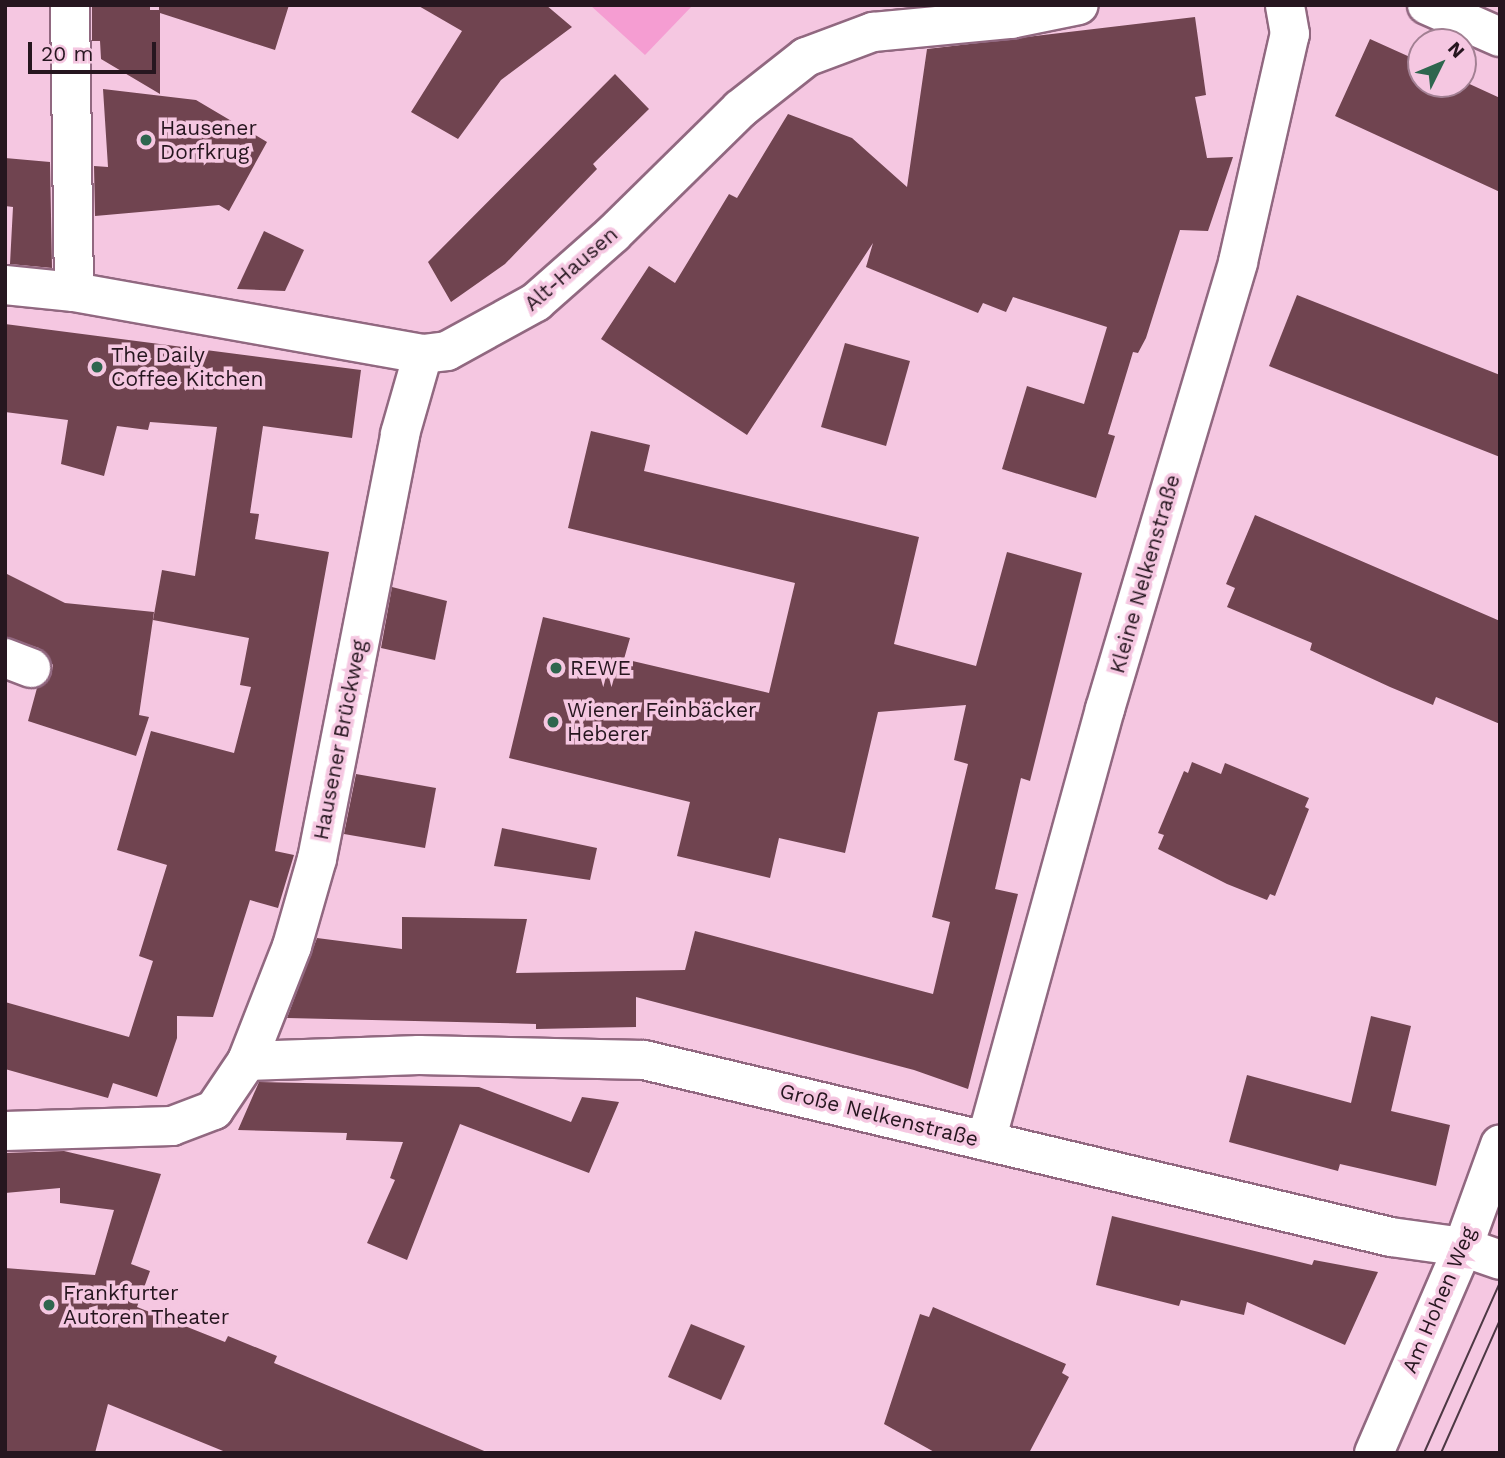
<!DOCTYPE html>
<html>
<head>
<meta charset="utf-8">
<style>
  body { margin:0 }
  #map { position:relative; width:1505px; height:1458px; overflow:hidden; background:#f5c7e1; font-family:"Work Sans",sans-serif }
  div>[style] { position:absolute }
  .green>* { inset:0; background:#f59dd2 }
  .building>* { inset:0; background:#704450 }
  .roads { filter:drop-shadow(2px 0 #916880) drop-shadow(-2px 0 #916880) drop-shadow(0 2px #916880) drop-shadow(0 -2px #916880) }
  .street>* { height:38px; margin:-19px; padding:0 19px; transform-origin:19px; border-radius:19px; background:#fff }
  .secondary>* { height:38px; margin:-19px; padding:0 19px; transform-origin:19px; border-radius:19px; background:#fff }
  .tram>* { height:2px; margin:-1px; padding:0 1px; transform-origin:1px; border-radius:1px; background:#4d3844 }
  .dots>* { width:19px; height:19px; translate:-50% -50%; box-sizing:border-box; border:4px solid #f5c7e1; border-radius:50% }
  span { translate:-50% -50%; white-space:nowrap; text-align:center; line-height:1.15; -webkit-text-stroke:7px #f5c7e1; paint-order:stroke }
  .poi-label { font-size:21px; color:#26161f }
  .left { translate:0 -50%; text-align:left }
  .street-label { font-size:21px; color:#26161f }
  .frame { position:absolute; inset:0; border:7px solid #26161f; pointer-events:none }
  .north { position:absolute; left:1407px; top:28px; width:70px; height:70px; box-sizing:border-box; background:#f5c7e1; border:2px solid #a28093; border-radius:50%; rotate:47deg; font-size:19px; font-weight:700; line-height:28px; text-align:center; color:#26161f }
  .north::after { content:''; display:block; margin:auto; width:24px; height:32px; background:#2e664e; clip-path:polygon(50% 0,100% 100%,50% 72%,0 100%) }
  .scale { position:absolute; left:28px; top:42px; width:128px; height:32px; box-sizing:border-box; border:4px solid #26161f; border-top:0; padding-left:9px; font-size:21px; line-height:24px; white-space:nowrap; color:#26161f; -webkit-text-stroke:5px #f5c7e1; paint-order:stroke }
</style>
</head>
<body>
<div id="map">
  <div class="green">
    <div style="clip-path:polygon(590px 5px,693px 5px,645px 55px)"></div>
  </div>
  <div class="building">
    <div style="clip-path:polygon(92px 5px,150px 5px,150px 10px,159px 10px,159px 5px,289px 5px,275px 50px,160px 13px,160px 94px,101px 59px,100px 41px,92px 41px)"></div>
    <div style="clip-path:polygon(417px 5px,546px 5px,572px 27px,501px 80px,458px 139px,411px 112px,462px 31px)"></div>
    <div style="clip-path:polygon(1195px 17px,1206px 95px,1195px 97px,1207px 158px,1233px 157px,1208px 231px,1180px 230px,1146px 338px,1138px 353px,1133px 352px,1108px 434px,1115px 436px,1096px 498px,1002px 469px,1027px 386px,1084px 404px,1107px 327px,1013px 297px,1006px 312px,983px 303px,978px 313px,866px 267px,873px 243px,747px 435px,601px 339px,649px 266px,675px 283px,729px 194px,737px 198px,788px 114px,852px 138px,907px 187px,927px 49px)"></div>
    <div style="clip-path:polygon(1370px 39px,1421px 62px,1421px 84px,1463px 81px,1500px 98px,1500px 192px,1335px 116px)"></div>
    <div style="clip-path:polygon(615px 74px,649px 109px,593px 164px,597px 169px,505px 264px,451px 302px,428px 262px)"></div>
    <div style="clip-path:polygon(103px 89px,196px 100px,267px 142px,229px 211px,219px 205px,95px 216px,94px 166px,108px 167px)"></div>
    <div style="clip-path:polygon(5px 158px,50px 162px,52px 268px,10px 264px,13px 207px,5px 206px)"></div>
    <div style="clip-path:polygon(264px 231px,304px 250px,285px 291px,237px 289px)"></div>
    <div style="clip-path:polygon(1297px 295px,1500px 375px,1500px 457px,1269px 366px)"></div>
    <div style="clip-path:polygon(5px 324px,361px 370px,352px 438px,263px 426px,250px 513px,259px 514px,255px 539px,329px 552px,275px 851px,294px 855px,278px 908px,250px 900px,213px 1017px,177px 1016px,177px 1038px,157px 1097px,113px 1083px,108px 1098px,5px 1069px,5px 1002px,129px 1037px,153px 961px,139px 956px,167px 865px,117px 850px,151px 731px,234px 753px,251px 687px,240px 685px,249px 638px,153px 620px,162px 570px,195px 576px,217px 427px,150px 422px,148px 430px,117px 426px,104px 476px,61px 464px,68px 420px,5px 412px)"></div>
    <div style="clip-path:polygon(845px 343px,910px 361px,886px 446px,821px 427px)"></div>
    <div style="clip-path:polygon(591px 431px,650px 445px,644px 471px,919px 537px,894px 644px,976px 666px,1007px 552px,1082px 573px,1030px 781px,1021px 778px,995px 889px,1018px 894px,968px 1089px,914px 1070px,636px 997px,636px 1027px,536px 1029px,536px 1024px,287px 1018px,317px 938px,402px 949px,402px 917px,527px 919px,516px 973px,685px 970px,695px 931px,933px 994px,950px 922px,932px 917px,968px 764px,954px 760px,966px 705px,878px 712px,845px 853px,779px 838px,770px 878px,677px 856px,690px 802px,509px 758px,543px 617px,630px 638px,624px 659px,769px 693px,795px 583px,568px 528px)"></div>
    <div style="clip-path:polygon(1255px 515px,1500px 621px,1500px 724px,1436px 697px,1433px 705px,1390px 687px,1310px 650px,1312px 643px,1227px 607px,1235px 588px,1226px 584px)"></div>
    <div style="clip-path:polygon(5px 573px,65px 603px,154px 612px,139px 715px,149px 717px,136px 756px,28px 721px,37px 688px,51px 676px,53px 665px,39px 648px,5px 637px)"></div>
    <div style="clip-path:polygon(392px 587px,447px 601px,435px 660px,381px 648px)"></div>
    <div style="clip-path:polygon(1192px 762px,1221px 774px,1225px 763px,1309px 798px,1305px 807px,1309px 809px,1275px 896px,1270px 894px,1267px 900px,1227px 884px,1158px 849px,1164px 835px,1158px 833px,1184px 771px,1188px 773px)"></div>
    <div style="clip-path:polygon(356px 774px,436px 788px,425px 848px,344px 834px)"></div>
    <div style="clip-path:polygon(502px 828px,597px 848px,590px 880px,494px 866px)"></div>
    <div style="clip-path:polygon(1371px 1016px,1411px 1026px,1391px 1111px,1450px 1125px,1436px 1186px,1340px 1164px,1338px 1171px,1229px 1142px,1247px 1075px,1351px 1103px)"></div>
    <div style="clip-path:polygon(259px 1082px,479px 1087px,571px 1122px,582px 1097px,619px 1102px,589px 1173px,460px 1124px,407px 1260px,367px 1243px,395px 1180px,390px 1178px,403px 1142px,346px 1140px,347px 1133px,238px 1130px)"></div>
    <div style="clip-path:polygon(64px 1151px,161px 1174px,131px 1264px,150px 1271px,137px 1307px,225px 1342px,228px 1336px,277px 1356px,274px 1363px,489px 1453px,228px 1453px,108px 1404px,95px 1453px,5px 1453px,5px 1268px,95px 1275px,114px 1210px,60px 1203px,60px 1188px,5px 1193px,5px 1153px)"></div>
    <div style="clip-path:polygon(1112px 1216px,1312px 1265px,1314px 1260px,1378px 1272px,1345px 1345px,1247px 1302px,1244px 1315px,1181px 1300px,1179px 1306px,1096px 1285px)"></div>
    <div style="clip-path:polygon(933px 1307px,1066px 1364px,1062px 1373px,1069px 1377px,1029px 1453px,936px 1453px,884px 1424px,920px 1314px,929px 1317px)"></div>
    <div style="clip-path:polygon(691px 1324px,745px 1346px,721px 1400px,668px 1377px)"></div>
  </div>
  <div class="roads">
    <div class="street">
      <div style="left:70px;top:5px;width:287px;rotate:89.2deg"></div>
      <div style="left:1427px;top:5px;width:80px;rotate:23.7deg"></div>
      <div style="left:5px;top:285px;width:69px;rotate:5.8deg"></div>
      <div style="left:74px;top:292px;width:354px;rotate:10.1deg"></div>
      <div style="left:423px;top:354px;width:24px;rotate:-7deg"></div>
      <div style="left:447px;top:351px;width:102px;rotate:-28.8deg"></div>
      <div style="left:536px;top:302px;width:103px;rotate:-41.4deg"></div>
      <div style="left:613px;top:234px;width:178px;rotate:-44.5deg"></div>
      <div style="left:740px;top:109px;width:84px;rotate:-38.2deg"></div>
      <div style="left:806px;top:57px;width:72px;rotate:-20.5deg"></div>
      <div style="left:873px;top:32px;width:139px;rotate:-5.4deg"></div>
      <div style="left:1011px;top:19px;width:69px;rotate:-11.6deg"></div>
      <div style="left:5px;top:658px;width:28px;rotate:21deg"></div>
      <div style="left:247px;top:1061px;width:172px;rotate:-2deg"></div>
      <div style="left:419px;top:1055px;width:225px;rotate:1.3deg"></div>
      <div style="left:644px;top:1060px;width:768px;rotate:13.33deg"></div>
      <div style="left:1391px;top:1237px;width:73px;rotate:7.9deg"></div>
      <div style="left:1463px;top:1247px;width:39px;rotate:19deg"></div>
      <div style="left:5px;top:1131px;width:167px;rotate:-1.7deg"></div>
      <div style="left:172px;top:1126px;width:45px;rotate:-20.9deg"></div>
      <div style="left:214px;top:1110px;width:59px;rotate:-56deg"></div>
      <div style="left:247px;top:1061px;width:123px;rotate:-68.6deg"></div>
      <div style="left:292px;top:946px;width:91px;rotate:-74deg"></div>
      <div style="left:317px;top:859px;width:433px;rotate:-78.9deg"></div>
      <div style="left:400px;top:434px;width:83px;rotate:-74deg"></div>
      <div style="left:986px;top:1141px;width:448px;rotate:-74.6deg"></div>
      <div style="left:1105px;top:709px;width:466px;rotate:-73.4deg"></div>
      <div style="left:1238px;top:262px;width:234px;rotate:-77.2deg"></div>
      <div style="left:1290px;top:34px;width:29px;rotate:-100deg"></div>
    </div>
    <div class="secondary">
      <div style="left:1374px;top:1453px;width:224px;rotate:-66.6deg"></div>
      <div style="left:1463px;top:1247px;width:109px;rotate:-70.1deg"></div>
    </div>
  </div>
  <div class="tram">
    <div style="left:1424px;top:1453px;width:187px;rotate:-66deg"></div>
    <div style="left:1441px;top:1453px;width:145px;rotate:-66.1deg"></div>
  </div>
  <div class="dots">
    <div style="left:146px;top:140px;background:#2e664e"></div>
    <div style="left:97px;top:367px;background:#2e664e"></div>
    <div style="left:556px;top:668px;background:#2e664e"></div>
    <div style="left:553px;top:722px;background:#2e664e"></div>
    <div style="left:49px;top:1305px;background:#2e664e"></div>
  </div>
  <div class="poi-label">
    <span class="left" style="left:160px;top:140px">Hausener<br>Dorfkrug</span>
    <span class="left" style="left:111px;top:367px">The Daily<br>Coffee Kitchen</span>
    <span class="left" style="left:570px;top:668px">REWE</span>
    <span class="left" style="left:567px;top:722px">Wiener Feinbäcker<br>Heberer</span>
    <span class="left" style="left:63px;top:1305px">Frankfurter<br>Autoren Theater</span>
  </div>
  <div class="street-label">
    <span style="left:571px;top:269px;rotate:-41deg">Alt-Hausen</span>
    <span style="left:1145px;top:574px;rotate:-74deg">Kleine Nelkenstraße</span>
    <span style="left:340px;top:740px;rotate:-79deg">Hausener Brückweg</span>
    <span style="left:879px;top:1115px;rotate:14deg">Große Nelkenstraße</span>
    <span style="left:1439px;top:1300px;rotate:-67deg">Am Hohen Weg</span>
  </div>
  <div class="frame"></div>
  <div class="north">N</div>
  <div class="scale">20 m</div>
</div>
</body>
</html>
